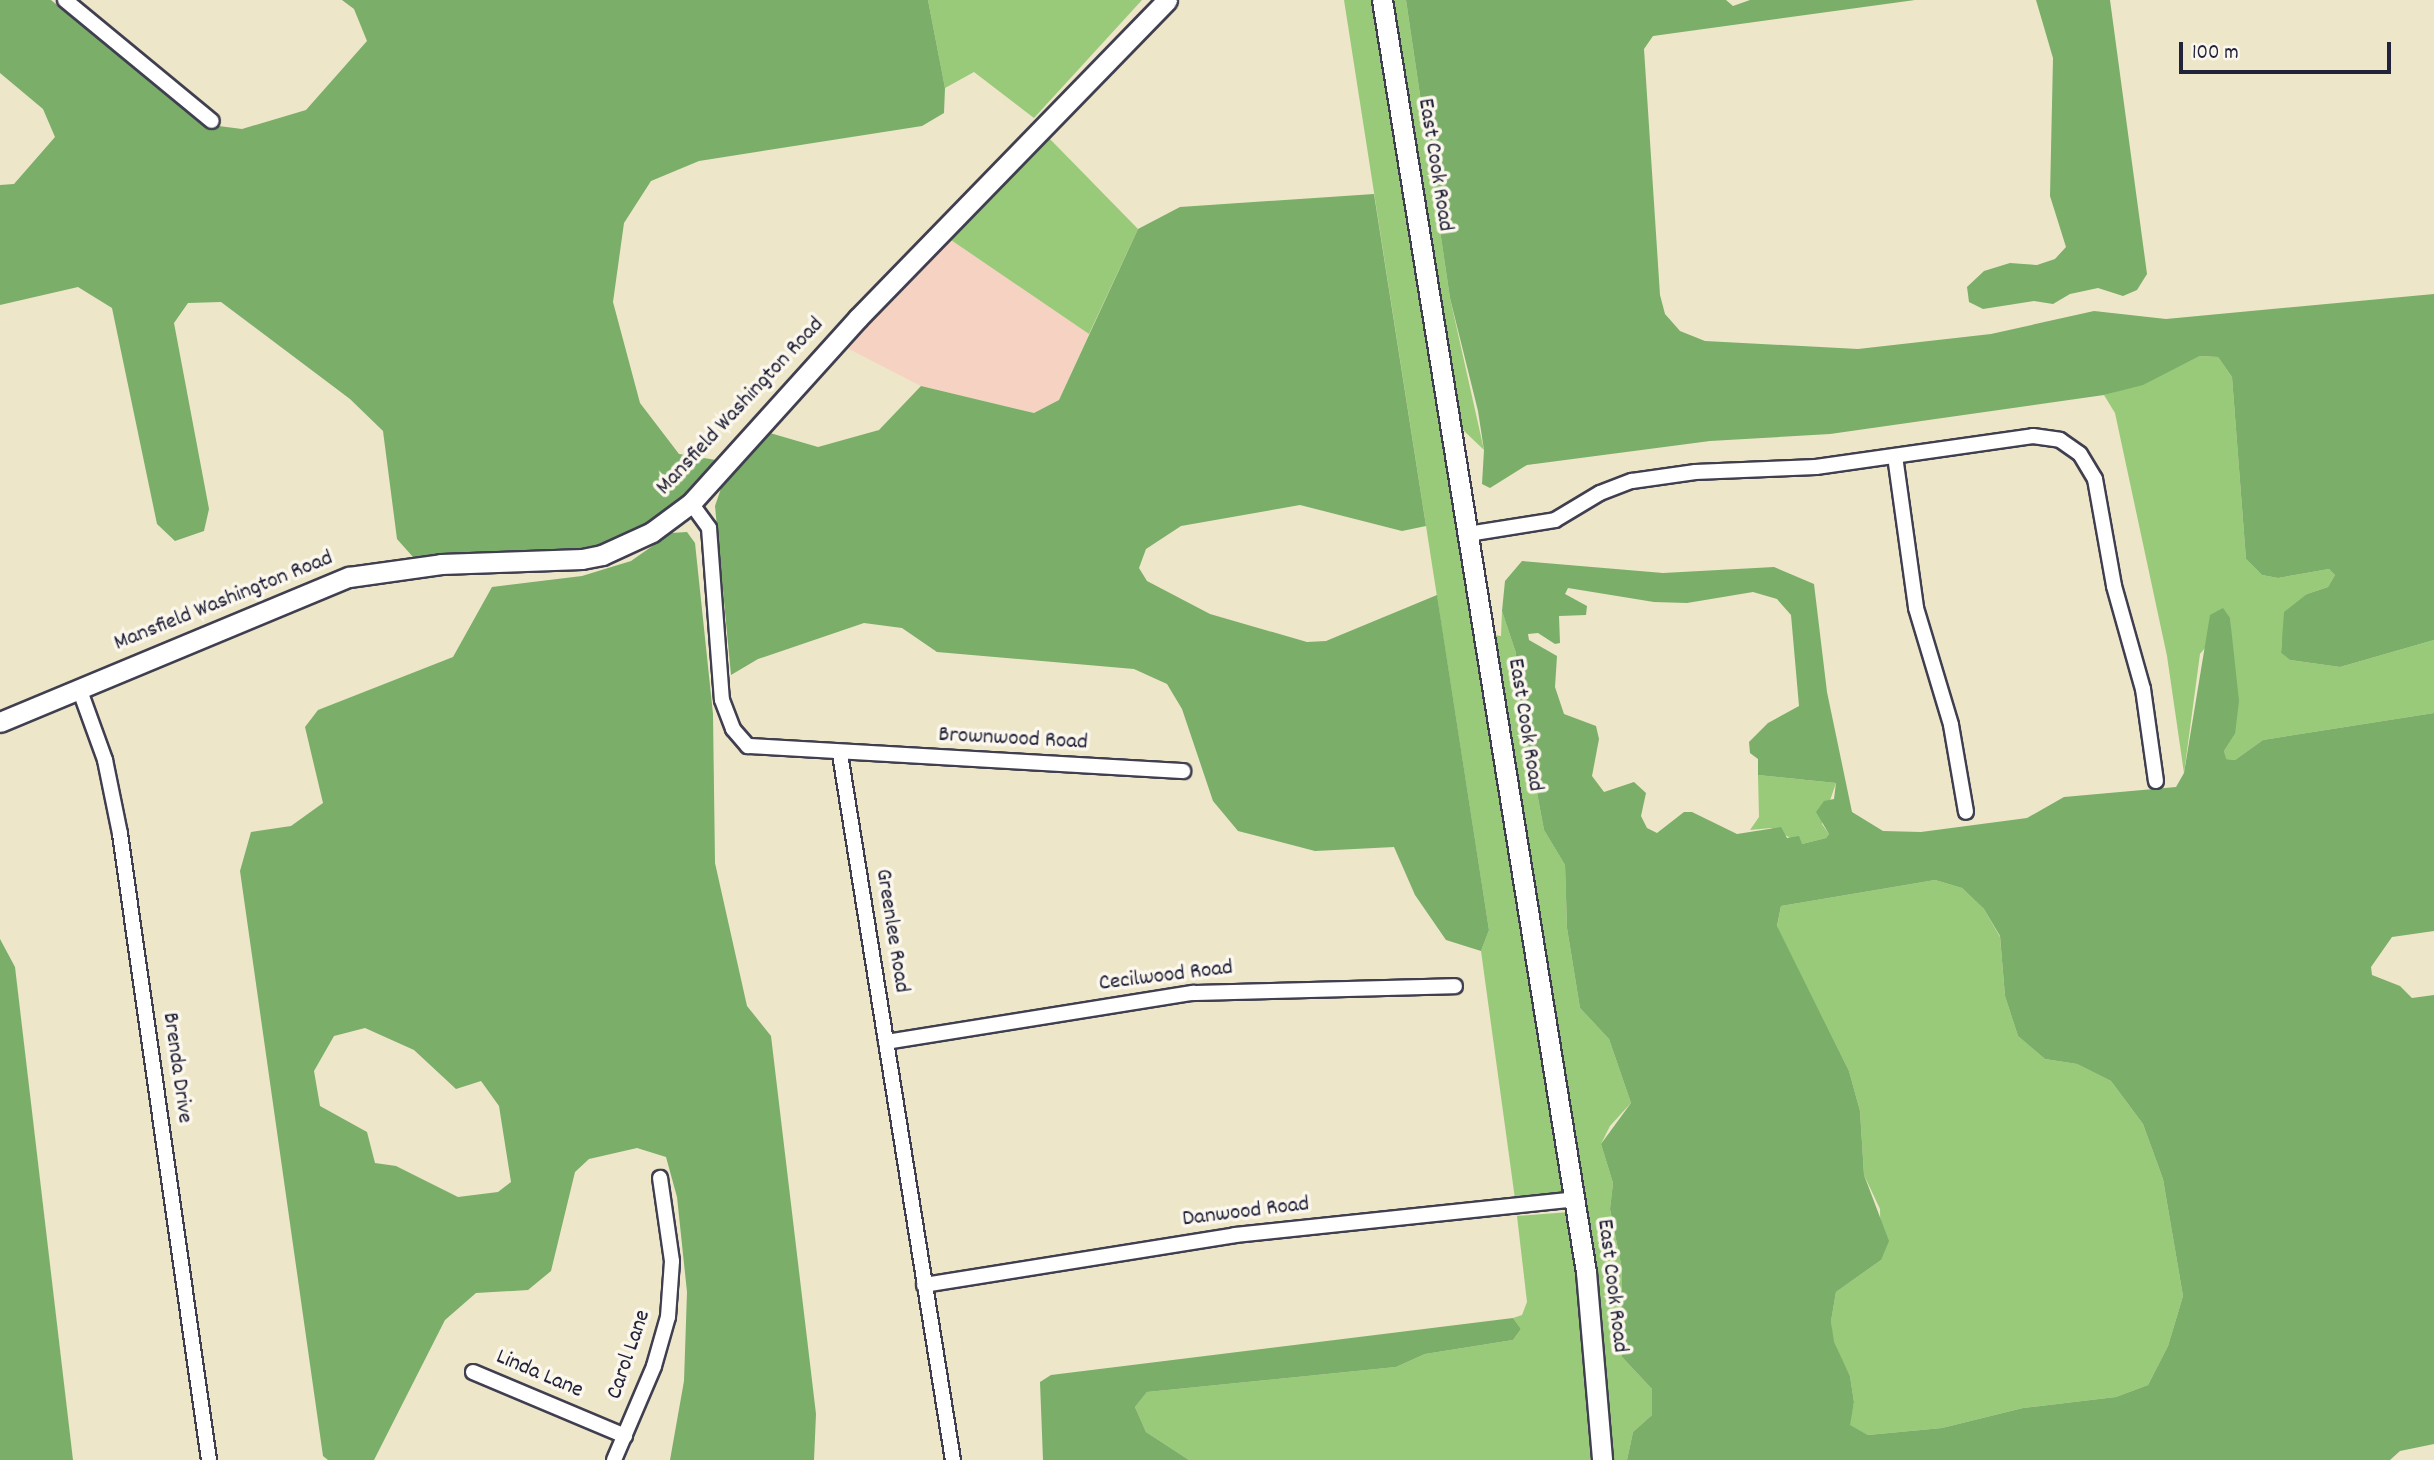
<!DOCTYPE html>
<html>
<head>
<meta charset="utf-8">
<style>
  body { margin:0 }
  #map { position:relative; width:2434px; height:1460px; overflow:hidden; background:#ede6c9; font-family:Dekko,sans-serif }
  div>[style] { position:absolute }
  .built>* { inset:0; background:#f5d2c2 }
  .green>* { inset:0; background:#99ca79 }
  .forest>* { inset:0; background:#7aae69 }
  .roads { filter:drop-shadow(2px 0 #403f50) drop-shadow(-2px 0 #403f50) drop-shadow(0 2px #403f50) drop-shadow(0 -2px #403f50) }
  .street>* { height:14px; margin:-7px; padding:0 7px; transform-origin:7px; border-radius:7px; background:#fff }
  .secondary>* { height:19px; margin:-9.5px; padding:0 9.5px; transform-origin:9.5px; border-radius:9.5px; background:#fff }
  span { translate:-50% -50%; white-space:nowrap; text-align:center; line-height:1.15; -webkit-text-stroke:7px #fbf7ec; paint-order:stroke }
  .street-label { font-size:23px; color:#22223b }
  .scale { position:absolute; left:2179px; top:42px; width:212px; height:32px; box-sizing:border-box; border:4px solid #22223b; border-top:0; padding-left:9px; font-size:21px; line-height:24px; white-space:nowrap; color:#22223b; -webkit-text-stroke:5px #fbf7ec; paint-order:stroke }
</style>
</head>
<body>
<div id="map">
  <div class="built">
    <div style="clip-path:polygon(948px 238px,1089px 334px,1059px 400px,1035px 413px,921px 386px,843px 346px)"></div>
  </div>
  <div class="green">
    <div style="clip-path:polygon(928px 0,1142px 0,1034px 118px,974px 72px,945px 88px)"></div>
    <div style="clip-path:polygon(1344px 0,1373px 0,1566px 1192px,1515px 1199px,1481px 951px,1489px 930px)"></div>
    <div style="clip-path:polygon(1391px 0,1406px 0,1450px 298px,1484px 450px,1461px 428px)"></div>
    <div style="clip-path:polygon(1047px 136px,1138px 229px,1089px 334px,948px 238px)"></div>
    <div style="clip-path:polygon(2200px 356px,2218px 357px,2232px 377px,2246px 559px,2262px 575px,2278px 578px,2329px 569px,2335px 575px,2328px 587px,2307px 594px,2282px 639px,2281px 653px,2290px 660px,2340px 667px,2434px 640px,2434px 713px,2263px 740px,2235px 760px,2225px 759px,2224px 751px,2235px 734px,2230px 618px,2200px 654px,2184px 773px,2167px 656px,2115px 413px,2104px 395px,2146px 383px)"></div>
    <div style="clip-path:polygon(1502px 611px,1516px 653px,1514px 670px,1544px 830px,1565px 865px,1567px 928px,1580px 1008px,1609px 1039px,1631px 1103px,1610px 1126px,1601px 1144px,1613px 1183px,1610px 1209px,1622px 1269px,1622px 1357px,1652px 1389px,1652px 1415px,1633px 1432px,1627px 1460px,1611px 1460px,1597px 1278px,1494px 635px,1501px 636px)"></div>
    <div style="clip-path:polygon(1758px 775px,1836px 783px,1822px 824px,1829px 834px,1826px 838px,1802px 844px,1771px 828px,1750px 830px,1759px 817px)"></div>
    <div style="clip-path:polygon(1935px 880px,1962px 888px,1984px 909px,2000px 937px,2005px 996px,2018px 1036px,2045px 1059px,2077px 1064px,2111px 1081px,2143px 1124px,2163px 1179px,2183px 1296px,2168px 1346px,2148px 1385px,2116px 1397px,2023px 1408px,1942px 1428px,1868px 1435px,1849px 1425px,1854px 1402px,1850px 1376px,1833px 1342px,1831px 1321px,1836px 1292px,1881px 1260px,1880px 1209px,1864px 1175px,1860px 1111px,1849px 1071px,1777px 927px,1781px 906px)"></div>
    <div style="clip-path:polygon(1570px 1212px,1592px 1460px,1189px 1460px,1146px 1432px,1135px 1407px,1147px 1392px,1396px 1367px,1425px 1354px,1513px 1340px,1521px 1329px,1513px 1318px,1522px 1315px,1527px 1302px,1517px 1216px)"></div>
  </div>
  <div class="forest">
    <div style="clip-path:polygon(0 0,51px 0,203px 124px,242px 129px,306px 110px,367px 41px,354px 9px,342px 0,928px 0,945px 88px,944px 113px,922px 126px,699px 161px,651px 181px,624px 223px,613px 302px,640px 403px,679px 454px,716px 460px,689px 492px,639px 532px,600px 549px,413px 557px,397px 539px,383px 431px,350px 399px,221px 302px,188px 303px,174px 323px,209px 509px,204px 531px,175px 541px,157px 524px,112px 308px,78px 287px,0 305px,0 185px,14px 184px,55px 137px,43px 109px,0 73px)"></div>
    <div style="clip-path:polygon(1406px 0,1726px 0,1733px 6px,1750px 0,1915px 0,1653px 36px,1644px 49px,1660px 295px,1665px 314px,1680px 331px,1705px 341px,1858px 349px,1991px 334px,2094px 311px,2166px 319px,2434px 294px,2434px 640px,2340px 667px,2290px 660px,2281px 653px,2284px 612px,2307px 594px,2328px 587px,2335px 575px,2329px 569px,2278px 578px,2262px 575px,2246px 559px,2232px 377px,2218px 357px,2200px 356px,2143px 385px,2104px 395px,1830px 434px,1710px 441px,1527px 465px,1490px 488px,1482px 484px,1484px 450px,1478px 411px,1450px 298px)"></div>
    <div style="clip-path:polygon(2036px 0,2110px 0,2147px 274px,2137px 290px,2123px 296px,2098px 288px,2070px 294px,2053px 304px,2034px 301px,1983px 309px,1969px 302px,1967px 287px,1984px 271px,2010px 263px,2037px 265px,2055px 259px,2066px 247px,2050px 196px,2053px 58px)"></div>
    <div style="clip-path:polygon(1374px 194px,1426px 526px,1402px 531px,1300px 505px,1181px 526px,1146px 549px,1139px 568px,1147px 581px,1210px 614px,1307px 642px,1326px 641px,1437px 595px,1489px 930px,1481px 951px,1446px 940px,1415px 895px,1394px 847px,1315px 851px,1238px 831px,1213px 801px,1182px 709px,1167px 684px,1134px 669px,937px 652px,902px 628px,864px 623px,758px 659px,731px 675px,715px 506px,730px 462px,770px 433px,818px 447px,879px 430px,921px 386px,1034px 413px,1059px 400px,1138px 229px,1180px 207px)"></div>
    <div style="clip-path:polygon(evenodd,687px 532px,695px 543px,713px 714px,715px 863px,747px 1006px,771px 1036px,816px 1414px,814px 1460px,670px 1460px,684px 1381px,687px 1292px,677px 1197px,666px 1157px,637px 1148px,589px 1159px,575px 1172px,551px 1271px,528px 1290px,476px 1293px,445px 1320px,374px 1460px,328px 1460px,323px 1456px,240px 871px,251px 832px,291px 826px,323px 803px,305px 727px,318px 710px,453px 657px,492px 587px,582px 576px,631px 561px,671px 533px,687px 532px,365px 1028px,414px 1050px,456px 1089px,481px 1081px,499px 1106px,511px 1182px,498px 1192px,458px 1197px,396px 1166px,375px 1163px,367px 1132px,320px 1106px,314px 1071px,334px 1036px,365px 1028px)"></div>
    <div style="clip-path:polygon(evenodd,1522px 561px,1663px 573px,1774px 567px,1814px 584px,1827px 692px,1852px 812px,1883px 831px,1921px 832px,2027px 818px,2064px 797px,2176px 787px,2184px 773px,2210px 615px,2223px 608px,2230px 618px,2239px 701px,2235px 734px,2224px 751px,2226px 759px,2235px 760px,2263px 740px,2434px 713px,2434px 931px,2392px 937px,2371px 967px,2372px 975px,2400px 986px,2412px 998px,2434px 995px,2434px 1444px,2400px 1451px,2390px 1460px,1627px 1460px,1633px 1432px,1652px 1415px,1652px 1389px,1622px 1357px,1622px 1269px,1610px 1209px,1613px 1183px,1601px 1144px,1631px 1103px,1609px 1039px,1580px 1008px,1567px 928px,1565px 865px,1544px 830px,1514px 670px,1516px 653px,1502px 611px,1505px 581px,1522px 561px,1568px 588px,1654px 602px,1687px 603px,1753px 592px,1777px 599px,1791px 615px,1799px 706px,1768px 723px,1749px 742px,1750px 753px,1758px 759px,1758px 775px,1836px 783px,1834px 799px,1824px 801px,1816px 812px,1829px 834px,1826px 838px,1802px 844px,1799px 836px,1787px 838px,1781px 827px,1737px 834px,1692px 812px,1684px 812px,1657px 833px,1647px 828px,1641px 816px,1646px 793px,1634px 782px,1604px 792px,1592px 776px,1599px 739px,1596px 726px,1564px 714px,1555px 687px,1557px 656px,1529px 640px,1528px 634px,1538px 633px,1555px 644px,1560px 643px,1559px 616px,1586px 615px,1587px 606px,1565px 594px,1568px 588px,1522px 561px,1935px 880px,1962px 888px,1984px 909px,2000px 936px,2005px 996px,2018px 1036px,2045px 1059px,2077px 1064px,2111px 1081px,2143px 1124px,2163px 1179px,2183px 1296px,2168px 1346px,2148px 1385px,2116px 1397px,2023px 1408px,1942px 1428px,1868px 1435px,1850px 1425px,1854px 1402px,1850px 1376px,1834px 1342px,1831px 1321px,1836px 1292px,1881px 1260px,1889px 1241px,1864px 1175px,1860px 1111px,1849px 1071px,1777px 926px,1781px 906px,1935px 880px)"></div>
    <div style="clip-path:polygon(0 939px,15px 967px,73px 1460px,0 1460px)"></div>
    <div style="clip-path:polygon(1513px 1318px,1521px 1329px,1513px 1340px,1425px 1354px,1396px 1367px,1147px 1392px,1135px 1407px,1146px 1432px,1189px 1460px,1043px 1460px,1040px 1382px,1051px 1375px)"></div>
  </div>
  <div class="roads">
    <div class="street">
      <div style="left:65px;top:0;width:190px;rotate:39.5deg"></div>
      <div style="left:1895px;top:456px;width:153px;rotate:82.1deg"></div>
      <div style="left:1916px;top:608px;width:122px;rotate:73.3deg"></div>
      <div style="left:1951px;top:725px;width:88px;rotate:80.2deg"></div>
      <div style="left:691px;top:503px;width:31px;rotate:54deg"></div>
      <div style="left:709px;top:528px;width:172px;rotate:85.7deg"></div>
      <div style="left:722px;top:700px;width:31px;rotate:69deg"></div>
      <div style="left:733px;top:729px;width:23px;rotate:49deg"></div>
      <div style="left:748px;top:746px;width:436px;rotate:3.3deg"></div>
      <div style="left:1468px;top:534px;width:88px;rotate:-9.1deg"></div>
      <div style="left:1555px;top:520px;width:52px;rotate:-31deg"></div>
      <div style="left:1600px;top:493px;width:34px;rotate:-21deg"></div>
      <div style="left:1632px;top:481px;width:64px;rotate:-8.1deg"></div>
      <div style="left:1695px;top:472px;width:121px;rotate:-2.4deg"></div>
      <div style="left:1816px;top:467px;width:219px;rotate:-8.1deg"></div>
      <div style="left:2033px;top:436px;width:27px;rotate:8deg"></div>
      <div style="left:2060px;top:440px;width:24px;rotate:35deg"></div>
      <div style="left:2080px;top:454px;width:29px;rotate:59deg"></div>
      <div style="left:2095px;top:479px;width:109px;rotate:79.9deg"></div>
      <div style="left:2114px;top:586px;width:107px;rotate:74.3deg"></div>
      <div style="left:2143px;top:689px;width:93px;rotate:82deg"></div>
      <div style="left:79px;top:688px;width:77px;rotate:70.1deg"></div>
      <div style="left:105px;top:760px;width:76px;rotate:78.5deg"></div>
      <div style="left:120px;top:834px;width:632px;rotate:81.91deg"></div>
      <div style="left:840px;top:754px;width:715px;rotate:80.91deg"></div>
      <div style="left:886px;top:1042px;width:311px;rotate:-9.1deg"></div>
      <div style="left:1193px;top:993px;width:262px;rotate:-1.5deg"></div>
      <div style="left:924px;top:1285px;width:315px;rotate:-9.1deg"></div>
      <div style="left:1235px;top:1235px;width:342px;rotate:-6deg"></div>
      <div style="left:473px;top:1372px;width:165px;rotate:22.8deg"></div>
      <div style="left:614px;top:1460px;width:102px;rotate:-66.9deg"></div>
      <div style="left:654px;top:1366px;width:51px;rotate:-74.1deg"></div>
      <div style="left:668px;top:1317px;width:56px;rotate:-85.9deg"></div>
      <div style="left:672px;top:1261px;width:84px;rotate:-98.2deg"></div>
    </div>
    <div class="secondary">
      <div style="left:1382px;top:0;width:1288px;rotate:80.89deg"></div>
      <div style="left:1586px;top:1272px;width:189px;rotate:85.1deg"></div>
      <div style="left:0;top:722px;width:378px;rotate:-22.6deg"></div>
      <div style="left:349px;top:577px;width:93px;rotate:-8deg"></div>
      <div style="left:441px;top:564px;width:141px;rotate:-2deg"></div>
      <div style="left:582px;top:559px;width:20px;rotate:-11deg"></div>
      <div style="left:602px;top:555px;width:55px;rotate:-24.7deg"></div>
      <div style="left:652px;top:532px;width:49px;rotate:-36.6deg"></div>
      <div style="left:691px;top:503px;width:249px;rotate:-47.9deg"></div>
      <div style="left:858px;top:318px;width:443px;rotate:-45.8deg"></div>
    </div>
  </div>
  <div class="street-label">
    <span style="left:1434px;top:165px;rotate:81deg">East Cook Road</span>
    <span style="left:741px;top:407px;rotate:-47deg">Mansfield Washington Road</span>
    <span style="left:224px;top:602px;rotate:-22deg">Mansfield Washington Road</span>
    <span style="left:1524px;top:725px;rotate:81deg">East Cook Road</span>
    <span style="left:1013px;top:740px;rotate:3deg">Brownwood Road</span>
    <span style="left:891px;top:931px;rotate:81deg">Greenlee Road</span>
    <span style="left:1166px;top:977px;rotate:-7deg">Cecilwood Road</span>
    <span style="left:176px;top:1068px;rotate:82deg">Brenda Drive</span>
    <span style="left:1246px;top:1213px;rotate:-7deg">Danwood Road</span>
    <span style="left:1611px;top:1286px;rotate:83deg">East Cook Road</span>
    <span style="left:630px;top:1355px;rotate:-71deg">Carol Lane</span>
    <span style="left:539px;top:1375px;rotate:23deg">Linda Lane</span>
  </div>
  <div class="scale">100 m</div>
</div>
</body>
</html>
